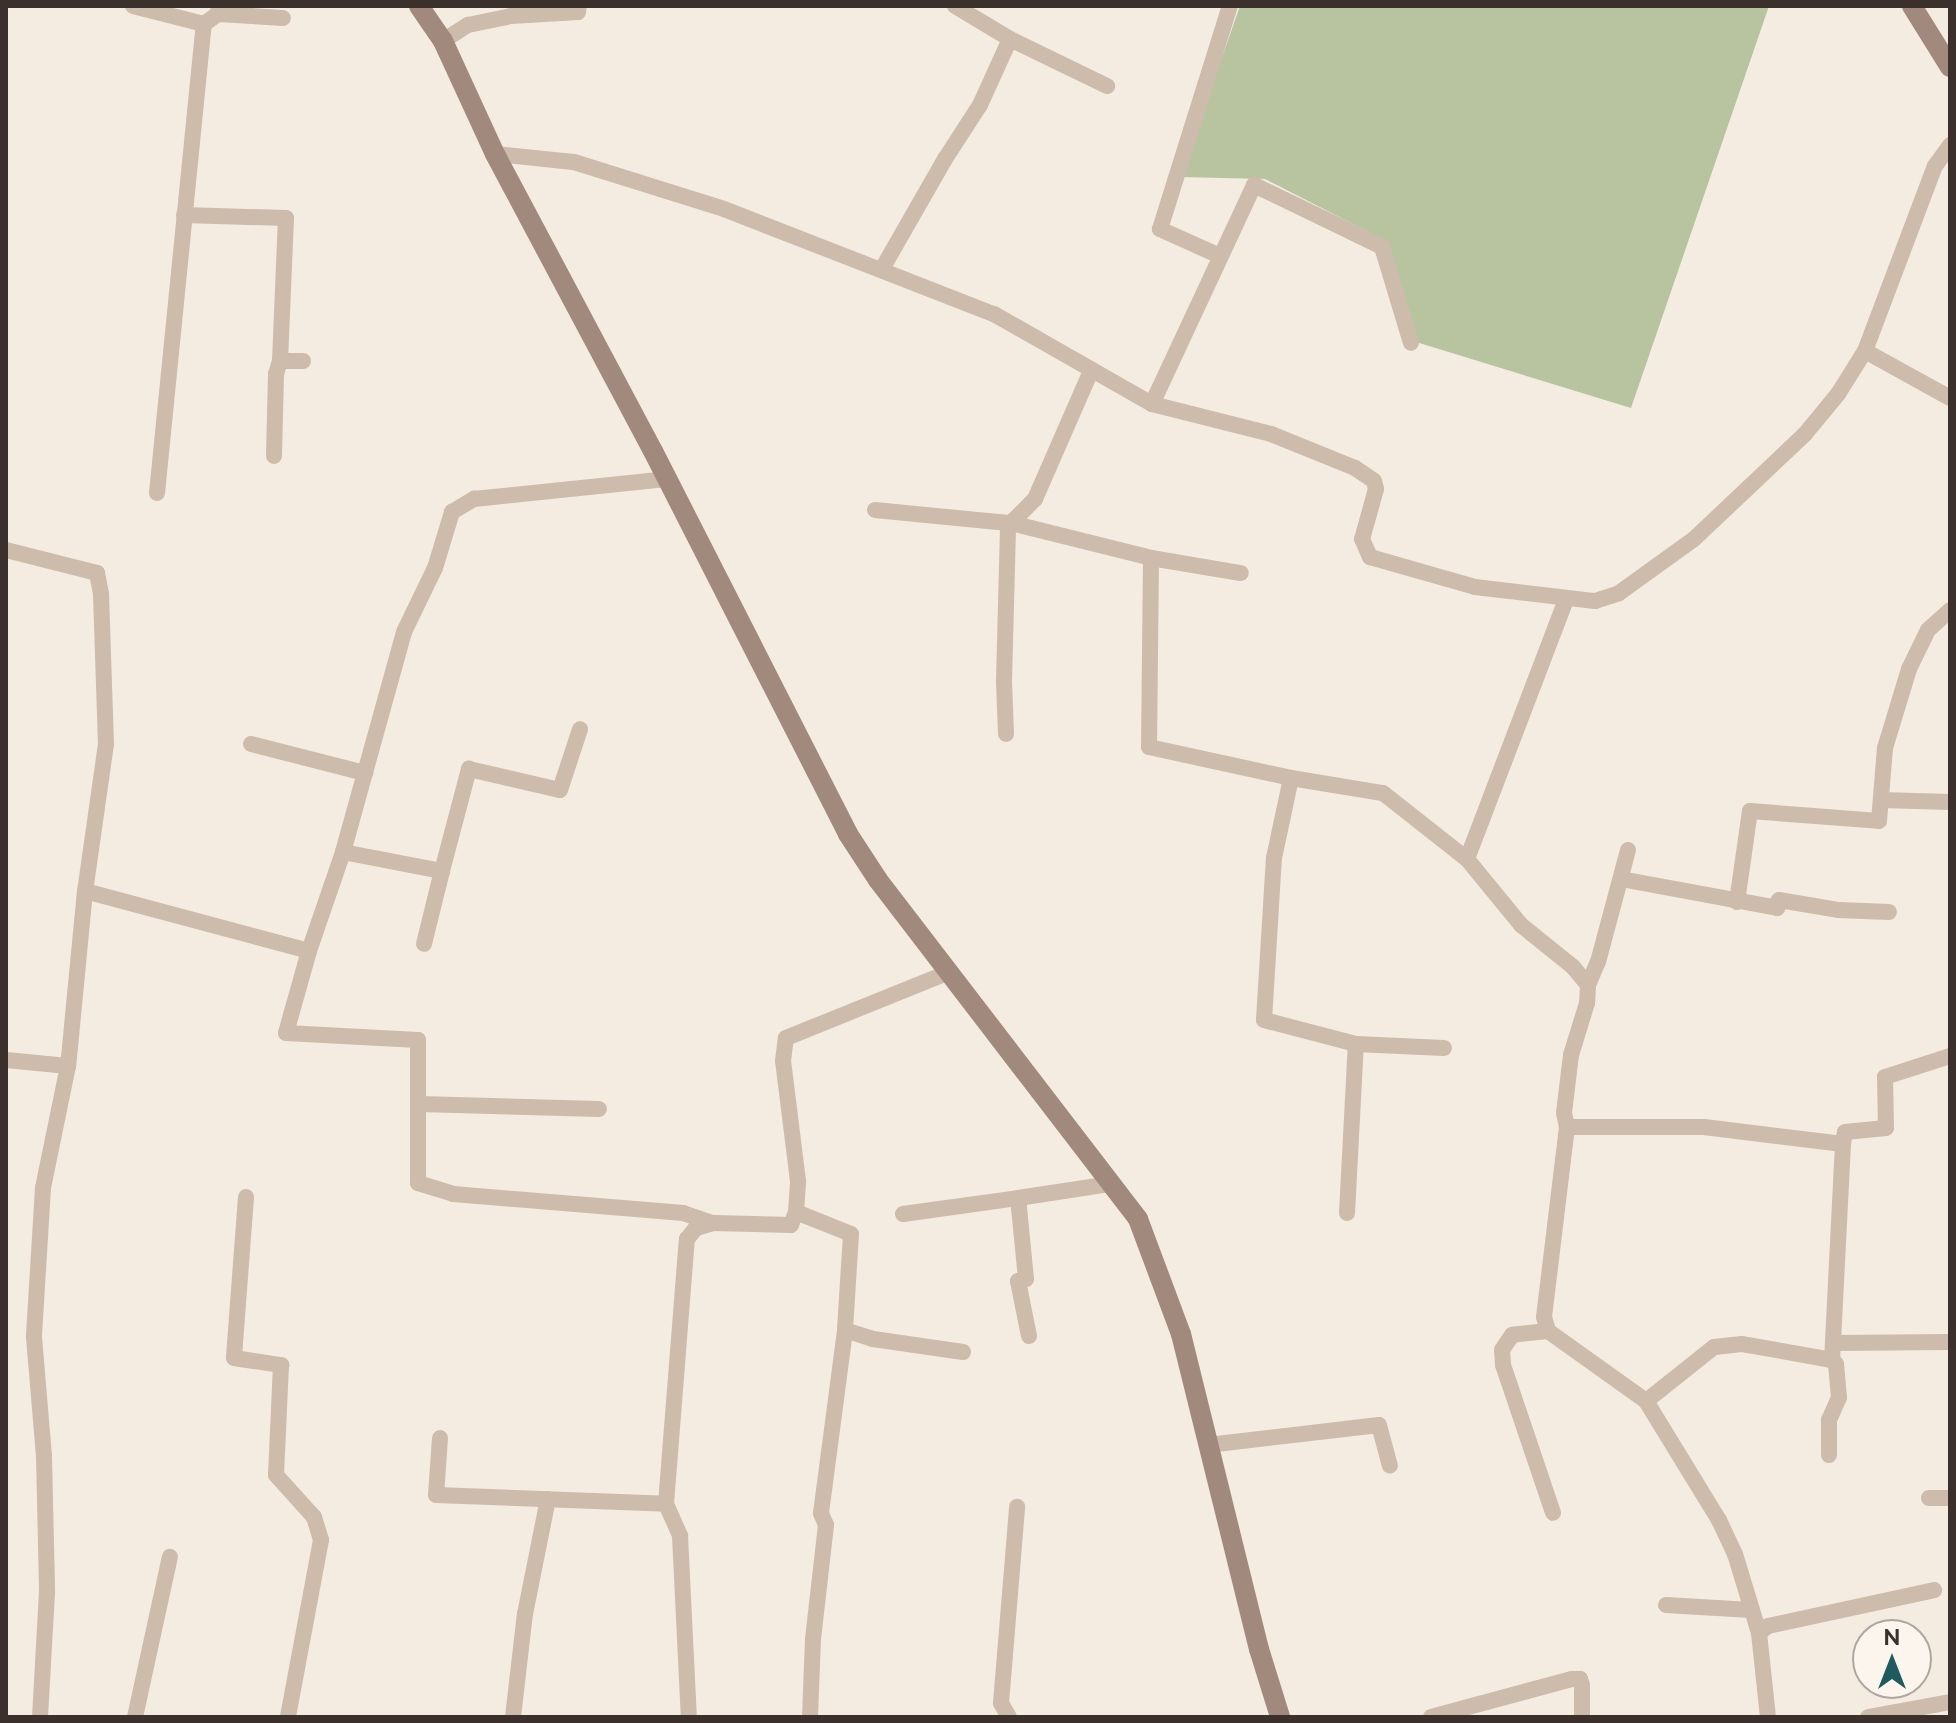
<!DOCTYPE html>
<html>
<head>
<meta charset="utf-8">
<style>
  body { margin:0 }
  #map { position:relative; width:1956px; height:1723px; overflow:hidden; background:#f4ebe1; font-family:Raleway,sans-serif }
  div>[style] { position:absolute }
  .green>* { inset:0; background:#b8c4a0 }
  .street>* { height:16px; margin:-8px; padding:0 8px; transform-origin:8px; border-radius:8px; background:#cdbbac }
  .secondary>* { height:20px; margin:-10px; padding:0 10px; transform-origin:10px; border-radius:10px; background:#a18a7d }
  span { translate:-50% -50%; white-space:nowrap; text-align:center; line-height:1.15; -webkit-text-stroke:6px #fbf5ee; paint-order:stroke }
  .frame { position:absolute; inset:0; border:8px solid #3b302b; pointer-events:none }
  .north { position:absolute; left:1852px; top:1619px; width:80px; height:80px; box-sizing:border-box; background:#fbf5ee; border:2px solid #aea6a0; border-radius:50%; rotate:0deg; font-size:22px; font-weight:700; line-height:32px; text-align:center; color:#3b302b }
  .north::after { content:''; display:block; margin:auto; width:28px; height:36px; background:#1f5a5e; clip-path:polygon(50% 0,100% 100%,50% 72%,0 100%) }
</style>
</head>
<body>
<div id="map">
  <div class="green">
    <div style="clip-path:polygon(1240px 6px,1769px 6px,1631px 408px,1416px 342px,1388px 242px,1265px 179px,1180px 177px)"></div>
  </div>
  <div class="street">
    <div style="left:133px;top:6px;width:73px;rotate:14.2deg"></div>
    <div style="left:955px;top:6px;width:64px;rotate:31deg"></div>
    <div style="left:218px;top:14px;width:65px;rotate:3.5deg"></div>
    <div style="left:443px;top:41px;width:30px;rotate:-33deg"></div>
    <div style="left:468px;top:25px;width:44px;rotate:-11.8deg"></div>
    <div style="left:511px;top:16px;width:67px;rotate:-3.4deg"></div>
    <div style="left:578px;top:12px;width:6px;rotate:-81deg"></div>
    <div style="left:495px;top:154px;width:79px;rotate:5.8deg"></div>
    <div style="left:574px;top:162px;width:157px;rotate:17.4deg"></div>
    <div style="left:724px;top:209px;width:290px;rotate:21.3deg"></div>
    <div style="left:994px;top:314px;width:182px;rotate:29.7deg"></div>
    <div style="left:1152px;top:404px;width:123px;rotate:14.1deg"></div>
    <div style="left:1271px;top:434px;width:91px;rotate:22deg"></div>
    <div style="left:1355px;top:468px;width:23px;rotate:34deg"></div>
    <div style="left:1374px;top:481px;width:8px;rotate:76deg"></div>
    <div style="left:1376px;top:489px;width:52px;rotate:105.6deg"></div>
    <div style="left:1362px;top:539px;width:20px;rotate:66deg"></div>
    <div style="left:1370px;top:557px;width:109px;rotate:15.9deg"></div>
    <div style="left:1475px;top:587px;width:121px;rotate:6.7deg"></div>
    <div style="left:1595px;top:601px;width:25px;rotate:-18deg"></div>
    <div style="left:1619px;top:593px;width:92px;rotate:-35.8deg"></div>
    <div style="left:1694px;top:539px;width:153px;rotate:-43.4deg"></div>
    <div style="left:1805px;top:434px;width:52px;rotate:-50.5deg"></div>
    <div style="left:1838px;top:394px;width:51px;rotate:-57.9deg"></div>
    <div style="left:1865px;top:351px;width:97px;rotate:28.9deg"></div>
    <div style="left:184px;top:215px;width:102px;rotate:1.7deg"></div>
    <div style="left:286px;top:218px;width:143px;rotate:92.4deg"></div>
    <div style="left:280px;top:361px;width:23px"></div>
    <div style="left:1220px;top:256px;width:66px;rotate:-155.8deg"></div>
    <div style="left:1160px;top:229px;width:234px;rotate:-72.6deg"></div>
    <div style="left:882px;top:269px;width:127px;rotate:-60.2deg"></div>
    <div style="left:945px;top:159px;width:64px;rotate:-57.1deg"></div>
    <div style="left:980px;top:105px;width:72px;rotate:-65.6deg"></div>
    <div style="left:1010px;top:39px;width:108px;rotate:25.9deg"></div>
    <div style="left:1865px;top:351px;width:198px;rotate:-69.3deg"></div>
    <div style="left:1935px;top:166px;width:26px;rotate:-54deg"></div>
    <div style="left:1152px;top:404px;width:242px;rotate:-65deg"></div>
    <div style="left:1254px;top:185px;width:142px;rotate:25.8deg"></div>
    <div style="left:1382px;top:247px;width:100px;rotate:73.2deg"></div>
    <div style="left:274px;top:456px;width:82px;rotate:-88.6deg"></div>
    <div style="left:276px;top:374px;width:14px;rotate:-73deg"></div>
    <div style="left:157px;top:493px;width:471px;rotate:-84.3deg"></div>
    <div style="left:204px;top:24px;width:17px;rotate:-36deg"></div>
    <div style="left:218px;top:14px;width:8px;rotate:-83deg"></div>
    <div style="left:875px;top:510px;width:134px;rotate:5.6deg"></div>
    <div style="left:1011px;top:523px;width:34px;rotate:-45deg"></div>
    <div style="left:1035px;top:499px;width:140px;rotate:-66.4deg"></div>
    <div style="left:6px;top:550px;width:94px;rotate:14.2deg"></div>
    <div style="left:97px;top:573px;width:21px;rotate:79deg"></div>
    <div style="left:101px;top:594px;width:150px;rotate:88.1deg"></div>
    <div style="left:106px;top:744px;width:148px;rotate:98.1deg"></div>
    <div style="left:85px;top:891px;width:176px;rotate:95.5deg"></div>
    <div style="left:68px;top:1066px;width:125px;rotate:101.6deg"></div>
    <div style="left:43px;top:1188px;width:149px;rotate:93.5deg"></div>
    <div style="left:34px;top:1337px;width:119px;rotate:85.2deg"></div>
    <div style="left:44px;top:1456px;width:136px;rotate:88.7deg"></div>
    <div style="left:47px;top:1592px;width:125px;rotate:93.2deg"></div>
    <div style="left:1151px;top:558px;width:91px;rotate:9.5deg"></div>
    <div style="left:1006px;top:734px;width:53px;rotate:-92.2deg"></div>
    <div style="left:1004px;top:681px;width:158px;rotate:-88.5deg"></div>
    <div style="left:1008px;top:523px;width:3px"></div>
    <div style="left:1011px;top:523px;width:144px;rotate:14deg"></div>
    <div style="left:1151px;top:558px;width:189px;rotate:90.6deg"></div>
    <div style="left:1149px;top:747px;width:145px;rotate:12.3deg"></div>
    <div style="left:251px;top:744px;width:118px;rotate:14.3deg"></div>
    <div style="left:1881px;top:800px;width:69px;rotate:1.7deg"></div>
    <div style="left:343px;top:852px;width:228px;rotate:-74.5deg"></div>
    <div style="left:404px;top:632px;width:71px;rotate:-64.2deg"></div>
    <div style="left:435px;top:568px;width:59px;rotate:-73.1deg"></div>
    <div style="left:452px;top:512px;width:26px;rotate:-31deg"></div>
    <div style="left:474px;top:499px;width:193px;rotate:-5.9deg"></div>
    <div style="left:1467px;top:859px;width:277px;rotate:-69.1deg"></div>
    <div style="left:442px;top:871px;width:106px;rotate:-75.2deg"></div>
    <div style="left:469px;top:769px;width:93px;rotate:13deg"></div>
    <div style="left:560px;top:790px;width:64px;rotate:-71.8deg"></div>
    <div style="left:1621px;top:879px;width:159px;rotate:10.5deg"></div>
    <div style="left:1777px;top:908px;width:8px;rotate:-76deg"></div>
    <div style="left:1779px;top:900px;width:61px;rotate:9.5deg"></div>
    <div style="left:1839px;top:910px;width:50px;rotate:2.3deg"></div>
    <div style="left:85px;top:891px;width:232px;rotate:15deg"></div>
    <div style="left:309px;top:951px;width:85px;rotate:105.7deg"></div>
    <div style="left:286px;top:1033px;width:132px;rotate:3deg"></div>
    <div style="left:418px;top:1040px;width:143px;rotate:90deg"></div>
    <div style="left:418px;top:1183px;width:37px;rotate:17deg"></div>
    <div style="left:453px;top:1194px;width:231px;rotate:4.7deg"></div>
    <div style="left:683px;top:1213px;width:31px;rotate:19deg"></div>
    <div style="left:1737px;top:902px;width:92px;rotate:-81.9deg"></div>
    <div style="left:1750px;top:811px;width:129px;rotate:4.4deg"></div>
    <div style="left:1879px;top:821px;width:73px;rotate:-85.3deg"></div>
    <div style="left:1885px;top:748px;width:83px;rotate:-73.1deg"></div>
    <div style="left:1909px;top:669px;width:43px;rotate:-64deg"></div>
    <div style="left:1928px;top:630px;width:30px;rotate:-42deg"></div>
    <div style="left:309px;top:951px;width:105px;rotate:-71deg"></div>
    <div style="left:343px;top:852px;width:101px;rotate:10.9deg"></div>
    <div style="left:442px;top:871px;width:75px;rotate:103.9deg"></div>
    <div style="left:1588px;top:985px;width:25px;rotate:-67deg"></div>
    <div style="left:1598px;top:962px;width:116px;rotate:-75deg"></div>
    <div style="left:1356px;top:1044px;width:88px;rotate:2.6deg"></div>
    <div style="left:6px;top:1060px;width:62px;rotate:5.5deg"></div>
    <div style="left:419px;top:1104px;width:180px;rotate:1.6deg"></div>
    <div style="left:1567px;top:1127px;width:137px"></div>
    <div style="left:1704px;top:1127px;width:140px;rotate:7deg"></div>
    <div style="left:1843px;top:1144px;width:216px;rotate:92.9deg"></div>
    <div style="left:1832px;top:1360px;width:91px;rotate:-169.9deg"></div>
    <div style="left:1742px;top:1344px;width:28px;rotate:174deg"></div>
    <div style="left:1714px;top:1347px;width:87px;rotate:141.5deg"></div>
    <div style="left:1843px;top:1144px;width:12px;rotate:-81deg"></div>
    <div style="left:1845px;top:1132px;width:41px;rotate:-5.6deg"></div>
    <div style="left:1886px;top:1128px;width:51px;rotate:-91.1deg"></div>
    <div style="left:1885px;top:1077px;width:68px;rotate:-17.9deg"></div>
    <div style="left:246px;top:1197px;width:161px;rotate:94.3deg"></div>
    <div style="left:234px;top:1358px;width:48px;rotate:8.5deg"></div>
    <div style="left:281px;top:1365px;width:110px;rotate:92.6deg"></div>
    <div style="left:276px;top:1475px;width:57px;rotate:47.9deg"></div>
    <div style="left:314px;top:1517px;width:24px;rotate:73deg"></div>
    <div style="left:321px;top:1540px;width:180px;rotate:100.6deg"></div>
    <div style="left:796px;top:1212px;width:59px;rotate:21.8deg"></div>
    <div style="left:851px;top:1234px;width:96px;rotate:93.6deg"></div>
    <div style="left:1347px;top:1213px;width:169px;rotate:-87deg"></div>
    <div style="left:1356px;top:1044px;width:95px;rotate:-165.4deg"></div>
    <div style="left:1264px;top:1020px;width:162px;rotate:-86.5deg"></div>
    <div style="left:1274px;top:858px;width:82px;rotate:-78deg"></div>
    <div style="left:1291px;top:778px;width:93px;rotate:9.3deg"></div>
    <div style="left:1383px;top:793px;width:107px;rotate:38.2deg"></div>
    <div style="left:1467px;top:859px;width:85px;rotate:50.7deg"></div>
    <div style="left:1521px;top:925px;width:67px;rotate:38.9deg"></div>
    <div style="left:1573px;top:967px;width:23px;rotate:50deg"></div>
    <div style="left:1588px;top:985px;width:18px;rotate:93deg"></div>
    <div style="left:1587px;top:1003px;width:54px;rotate:107.1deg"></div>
    <div style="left:1571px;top:1055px;width:58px;rotate:96.9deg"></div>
    <div style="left:1564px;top:1113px;width:14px;rotate:78deg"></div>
    <div style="left:1567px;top:1127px;width:191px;rotate:96.9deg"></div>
    <div style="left:1544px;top:1317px;width:15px;rotate:74deg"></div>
    <div style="left:1548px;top:1331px;width:120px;rotate:35.5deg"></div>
    <div style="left:1646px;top:1401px;width:140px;rotate:58.5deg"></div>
    <div style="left:1719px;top:1520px;width:38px;rotate:65deg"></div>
    <div style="left:1735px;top:1554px;width:83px;rotate:73.1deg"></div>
    <div style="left:1759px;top:1633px;width:84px;rotate:83.9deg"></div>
    <div style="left:903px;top:1214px;width:116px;rotate:-7.9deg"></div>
    <div style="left:1548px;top:1331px;width:36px;rotate:174deg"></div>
    <div style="left:1512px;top:1335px;width:18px;rotate:124deg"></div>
    <div style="left:1502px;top:1350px;width:15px;rotate:86deg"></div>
    <div style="left:1503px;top:1365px;width:156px;rotate:71.3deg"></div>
    <div style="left:1029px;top:1336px;width:56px;rotate:-101.3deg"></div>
    <div style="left:1018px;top:1281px;width:8px;rotate:-14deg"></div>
    <div style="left:1026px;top:1279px;width:81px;rotate:-95.6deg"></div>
    <div style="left:1018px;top:1198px;width:94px;rotate:-8.6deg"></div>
    <div style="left:1834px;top:1343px;width:116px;rotate:-0.5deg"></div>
    <div style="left:440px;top:1438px;width:57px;rotate:94deg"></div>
    <div style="left:436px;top:1495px;width:230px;rotate:2.2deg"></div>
    <div style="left:666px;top:1504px;width:266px;rotate:-85.5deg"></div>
    <div style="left:687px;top:1239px;width:14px;rotate:-51deg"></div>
    <div style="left:696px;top:1228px;width:18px;rotate:-16deg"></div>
    <div style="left:713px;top:1223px;width:78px;rotate:1.5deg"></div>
    <div style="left:791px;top:1225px;width:14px;rotate:-69deg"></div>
    <div style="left:796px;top:1212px;width:31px;rotate:-86deg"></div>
    <div style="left:798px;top:1181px;width:121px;rotate:-97.1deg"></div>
    <div style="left:783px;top:1061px;width:23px;rotate:-83deg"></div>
    <div style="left:786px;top:1038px;width:176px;rotate:-22deg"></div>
    <div style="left:1208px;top:1445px;width:172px;rotate:-6.7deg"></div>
    <div style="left:1379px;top:1425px;width:42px;rotate:75deg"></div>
    <div style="left:1829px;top:1455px;width:35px;rotate:-90deg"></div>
    <div style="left:1829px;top:1420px;width:24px;rotate:-66deg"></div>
    <div style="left:1839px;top:1398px;width:34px;rotate:-95deg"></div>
    <div style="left:1836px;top:1364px;width:6px;rotate:-135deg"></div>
    <div style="left:1929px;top:1498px;width:21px"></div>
    <div style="left:666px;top:1504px;width:35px;rotate:66deg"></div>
    <div style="left:680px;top:1536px;width:181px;rotate:87.2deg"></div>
    <div style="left:1666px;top:1605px;width:85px;rotate:3.4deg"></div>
    <div style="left:1759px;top:1633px;width:11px;rotate:-38deg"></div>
    <div style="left:1768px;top:1626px;width:170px;rotate:-12.2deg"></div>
    <div style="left:135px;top:1717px;width:164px;rotate:-77.7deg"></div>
    <div style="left:513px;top:1717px;width:104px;rotate:-83.4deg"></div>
    <div style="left:525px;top:1614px;width:117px;rotate:-78.7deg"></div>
    <div style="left:810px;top:1717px;width:78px;rotate:-87.8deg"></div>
    <div style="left:813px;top:1639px;width:115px;rotate:-83.5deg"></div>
    <div style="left:826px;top:1525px;width:13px;rotate:-113deg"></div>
    <div style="left:821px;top:1513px;width:185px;rotate:-82.5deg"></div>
    <div style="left:845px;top:1330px;width:29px;rotate:18deg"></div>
    <div style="left:873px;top:1339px;width:91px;rotate:8.2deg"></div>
    <div style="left:1009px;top:1717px;width:16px;rotate:-120deg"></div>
    <div style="left:1001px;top:1703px;width:197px;rotate:-85.3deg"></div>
    <div style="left:1431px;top:1717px;width:146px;rotate:-15.1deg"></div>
    <div style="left:1572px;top:1679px;width:8px"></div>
    <div style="left:1580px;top:1679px;width:6px;rotate:72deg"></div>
    <div style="left:1582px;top:1685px;width:32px;rotate:90deg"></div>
    <div style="left:1868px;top:1717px;width:83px;rotate:-10.4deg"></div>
  </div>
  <div class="secondary">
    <div style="left:419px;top:6px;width:42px;rotate:55.6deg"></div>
    <div style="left:443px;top:41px;width:124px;rotate:65.3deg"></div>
    <div style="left:495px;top:154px;width:336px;rotate:62deg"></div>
    <div style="left:653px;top:451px;width:430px;rotate:63deg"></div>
    <div style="left:848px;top:834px;width:55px;rotate:56.9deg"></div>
    <div style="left:878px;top:880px;width:427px;rotate:52.5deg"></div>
    <div style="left:1138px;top:1219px;width:123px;rotate:69.5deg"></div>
    <div style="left:1181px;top:1334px;width:325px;rotate:76.1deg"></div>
    <div style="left:1259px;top:1649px;width:71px;rotate:72.8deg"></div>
    <div style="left:1912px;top:6px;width:72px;rotate:58.1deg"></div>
  </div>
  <div class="frame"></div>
  <div class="north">N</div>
</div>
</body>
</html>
